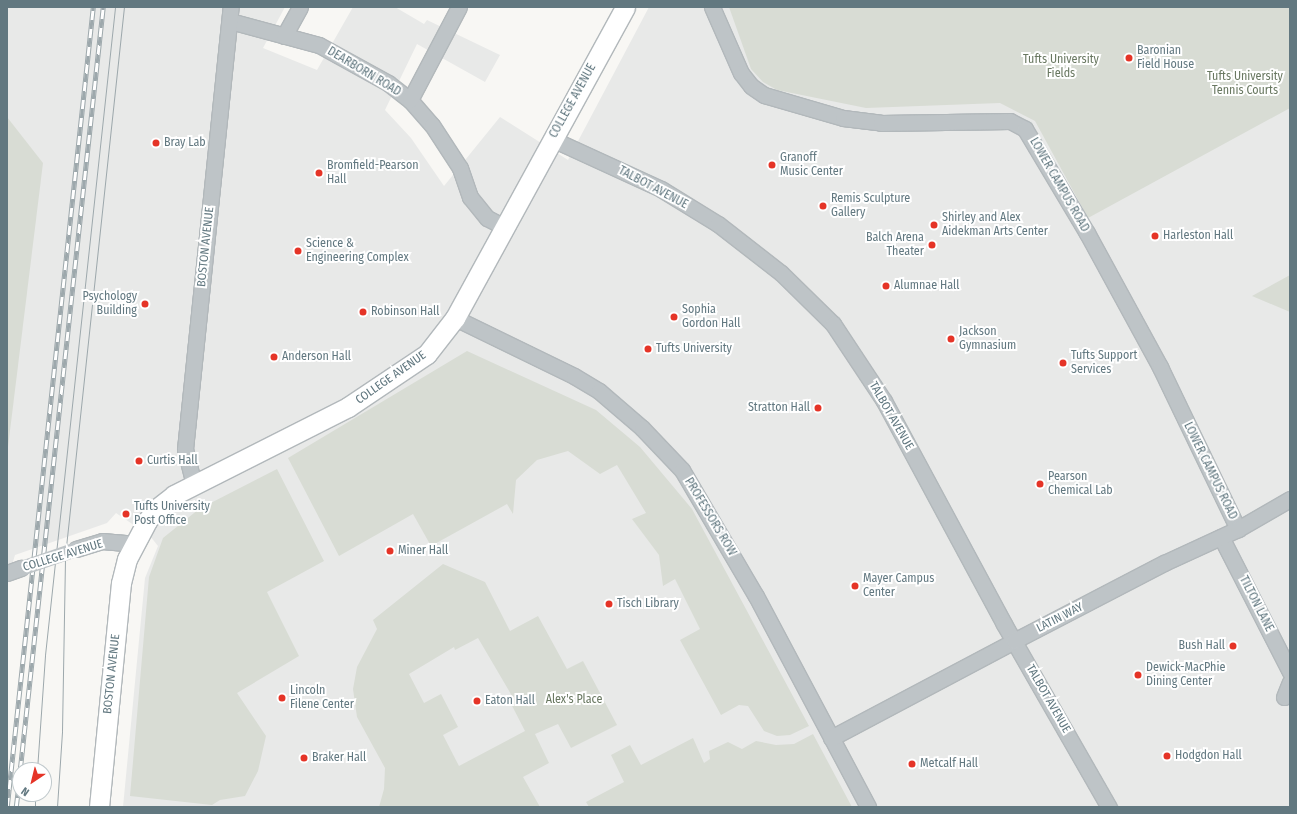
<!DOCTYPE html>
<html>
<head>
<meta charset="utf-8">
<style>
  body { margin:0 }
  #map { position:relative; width:1297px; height:814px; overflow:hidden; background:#f8f7f4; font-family:"Fira Sans Condensed",sans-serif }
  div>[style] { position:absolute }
  .built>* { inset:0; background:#e8e9e8 }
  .green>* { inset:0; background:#d8dcd4 }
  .roads { filter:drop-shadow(1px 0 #b2b8bb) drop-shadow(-1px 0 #b2b8bb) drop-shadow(0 1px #b2b8bb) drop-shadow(0 -1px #b2b8bb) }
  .minor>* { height:15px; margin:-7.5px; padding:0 7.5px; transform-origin:7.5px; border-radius:7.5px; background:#bec4c7 }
  .major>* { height:19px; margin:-9.5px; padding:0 9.5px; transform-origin:9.5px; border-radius:9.5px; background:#fff }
  .tram>* { height:1px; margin:-0.5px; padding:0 0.5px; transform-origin:0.5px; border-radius:0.5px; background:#9da8ac }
  .rail>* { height:4.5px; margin-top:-2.25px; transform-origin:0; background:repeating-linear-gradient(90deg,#fff 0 9px,#9da8ac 0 18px); box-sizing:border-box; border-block:1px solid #9da8ac }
  .minor-bridge>* { height:15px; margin:-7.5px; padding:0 7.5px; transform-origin:7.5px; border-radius:7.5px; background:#bec4c7 }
  .dots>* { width:11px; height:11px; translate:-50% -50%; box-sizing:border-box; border:2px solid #fff; border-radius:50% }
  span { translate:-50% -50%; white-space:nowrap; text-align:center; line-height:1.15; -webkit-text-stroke:4px #fff; paint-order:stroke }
  .poi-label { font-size:12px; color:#627880 }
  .left { translate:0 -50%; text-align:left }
  .right { translate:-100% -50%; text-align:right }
  .park-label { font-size:12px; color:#697861 }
  .street-label { font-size:12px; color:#627880 }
  .frame { position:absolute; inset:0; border:8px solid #627880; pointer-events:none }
  .north { position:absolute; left:12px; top:762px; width:40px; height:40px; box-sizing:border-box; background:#fff; border:1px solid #c0c9cc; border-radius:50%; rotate:215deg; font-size:11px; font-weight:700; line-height:16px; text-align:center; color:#627880 }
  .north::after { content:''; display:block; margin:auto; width:14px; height:18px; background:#e53427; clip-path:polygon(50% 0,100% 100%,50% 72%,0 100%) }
</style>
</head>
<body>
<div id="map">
  <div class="built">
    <div style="clip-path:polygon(7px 7px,285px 7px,263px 48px,317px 70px,353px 7px,395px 7px,424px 24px,427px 20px,500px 55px,485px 82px,417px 44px,385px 110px,411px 138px,444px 186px,500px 117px,568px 160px,649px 7px,1290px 7px,1290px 807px,123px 807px,145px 578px,158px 546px,150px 536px,116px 513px,107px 523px,15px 555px,7px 582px)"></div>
  </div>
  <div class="green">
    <div style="clip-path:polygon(729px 7px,1290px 7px,1290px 108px,1088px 218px,1035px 121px,1000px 103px,866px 108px,777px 90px,763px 82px,751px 69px)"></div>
    <div style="clip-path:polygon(7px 117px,43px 163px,7px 455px)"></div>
    <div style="clip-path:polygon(1290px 275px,1290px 312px,1252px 296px)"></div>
    <div style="clip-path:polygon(467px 351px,596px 410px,640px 447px,692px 509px,809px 726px,790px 735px,777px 736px,764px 731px,748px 706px,739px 705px,721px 715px,680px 640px,700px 629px,675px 579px,663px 586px,659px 555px,632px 519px,646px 513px,617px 465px,600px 474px,568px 451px,537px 460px,516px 480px,513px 514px,507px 504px,431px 546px,413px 514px,339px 556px,288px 458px)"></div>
    <div style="clip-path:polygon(277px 469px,324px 561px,267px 592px,299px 656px,237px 693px,266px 736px,258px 771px,245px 796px,220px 800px,212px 805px,130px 796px,149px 577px,163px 538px,199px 509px)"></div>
    <div style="clip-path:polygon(evenodd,443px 564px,485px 582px,510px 631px,538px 616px,567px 669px,583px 661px,617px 725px,571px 748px,558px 724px,535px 734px,549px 763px,523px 777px,540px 807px,379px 807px,384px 789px,385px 768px,357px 717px,353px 689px,357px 667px,377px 629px,373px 620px,443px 564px,478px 638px,512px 696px,508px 698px,525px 731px,459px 766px,443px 735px,458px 727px,441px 694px,424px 703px,409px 674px,454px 647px,455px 650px,478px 638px)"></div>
    <div style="clip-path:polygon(813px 734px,852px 807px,589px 807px,586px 802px,624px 782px,611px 755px,630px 745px,641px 765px,693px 738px,704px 763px,710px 759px,709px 751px,728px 742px,742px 749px,756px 741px,776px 745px,794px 744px)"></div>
  </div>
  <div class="roads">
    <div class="minor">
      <div style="left:712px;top:7px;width:72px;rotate:66.3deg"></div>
      <div style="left:741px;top:73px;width:16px;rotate:52deg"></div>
      <div style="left:751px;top:86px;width:16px;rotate:35deg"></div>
      <div style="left:764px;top:95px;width:82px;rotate:16.2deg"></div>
      <div style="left:843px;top:118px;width:38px;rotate:7deg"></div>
      <div style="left:881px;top:123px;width:129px;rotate:-0.9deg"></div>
      <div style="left:1010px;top:121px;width:17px;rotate:28deg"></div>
      <div style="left:1025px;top:129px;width:121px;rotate:59.2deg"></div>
      <div style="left:1087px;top:233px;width:153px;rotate:61.4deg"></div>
      <div style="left:1160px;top:367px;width:180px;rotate:64.3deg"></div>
      <div style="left:230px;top:21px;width:92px;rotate:15.1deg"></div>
      <div style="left:319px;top:45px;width:79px;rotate:28.8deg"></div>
      <div style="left:388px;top:83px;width:28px;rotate:38deg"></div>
      <div style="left:410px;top:100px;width:33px;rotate:49deg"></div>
      <div style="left:432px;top:125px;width:51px;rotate:56.9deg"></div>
      <div style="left:460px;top:168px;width:31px;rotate:71deg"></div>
      <div style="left:470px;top:197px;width:27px;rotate:51deg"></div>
      <div style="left:487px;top:218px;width:20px;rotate:27deg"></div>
      <div style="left:284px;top:36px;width:33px;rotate:-61deg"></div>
      <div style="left:410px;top:100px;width:105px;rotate:-62.2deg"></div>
      <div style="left:552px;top:139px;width:120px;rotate:24.6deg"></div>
      <div style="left:661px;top:189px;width:67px;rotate:31.6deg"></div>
      <div style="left:718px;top:224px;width:80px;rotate:37.9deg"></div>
      <div style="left:781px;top:273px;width:73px;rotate:44.4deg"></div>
      <div style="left:833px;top:324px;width:92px;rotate:56.5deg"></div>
      <div style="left:884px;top:401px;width:253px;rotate:61.7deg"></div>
      <div style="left:1004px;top:624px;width:211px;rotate:60.2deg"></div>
      <div style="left:455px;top:318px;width:132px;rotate:26deg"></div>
      <div style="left:574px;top:376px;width:29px;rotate:31deg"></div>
      <div style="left:599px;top:391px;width:57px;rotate:40.7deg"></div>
      <div style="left:642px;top:428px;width:58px;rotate:46.4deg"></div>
      <div style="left:682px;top:470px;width:146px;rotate:59.6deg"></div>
      <div style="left:756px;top:596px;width:239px;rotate:62deg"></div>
      <div style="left:194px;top:485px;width:37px;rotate:-104deg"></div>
      <div style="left:185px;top:449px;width:444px;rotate:-84.1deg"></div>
      <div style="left:1221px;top:537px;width:152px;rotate:62.9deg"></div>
      <div style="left:76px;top:549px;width:27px;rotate:-17deg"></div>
      <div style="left:102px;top:541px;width:32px;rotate:5deg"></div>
      <div style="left:7px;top:573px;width:15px;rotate:-20deg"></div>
      <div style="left:1284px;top:697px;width:16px;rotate:-68deg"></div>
      <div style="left:831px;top:738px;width:207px;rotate:-27.9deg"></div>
      <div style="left:1014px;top:641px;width:169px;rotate:-27.5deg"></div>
      <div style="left:1164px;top:563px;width:81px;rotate:-24.7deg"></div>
      <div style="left:1238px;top:529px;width:60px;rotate:-30deg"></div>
    </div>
    <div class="major">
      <div style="left:99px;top:807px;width:225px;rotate:-84.4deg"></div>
      <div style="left:121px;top:583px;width:25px;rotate:-76deg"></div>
      <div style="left:127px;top:559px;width:43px;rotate:-62.2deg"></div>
      <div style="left:147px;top:521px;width:14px;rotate:-54deg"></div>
      <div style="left:155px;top:510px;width:24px;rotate:-38deg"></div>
      <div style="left:174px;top:495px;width:195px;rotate:-26.8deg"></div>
      <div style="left:348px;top:407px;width:95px;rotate:-33.9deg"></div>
      <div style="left:427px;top:354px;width:46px;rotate:-52.1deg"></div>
      <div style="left:455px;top:318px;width:354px;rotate:-61.3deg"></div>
    </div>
  </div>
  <div class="tram">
    <div style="left:37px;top:770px;width:115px;rotate:-86deg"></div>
    <div style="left:45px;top:655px;width:652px;rotate:-83.83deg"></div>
    <div style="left:35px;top:807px;width:13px;rotate:-90deg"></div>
    <div style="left:57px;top:807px;width:76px;rotate:-86.2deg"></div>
    <div style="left:62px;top:731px;width:175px;rotate:-89deg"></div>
    <div style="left:65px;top:556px;width:552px;rotate:-83.87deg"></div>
  </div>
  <div class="rail">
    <div style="left:20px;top:770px;width:768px;rotate:-83.79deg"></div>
    <div style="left:7px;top:807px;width:805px;rotate:-83.86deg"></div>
    <div style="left:16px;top:807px;width:33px;rotate:-83deg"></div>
  </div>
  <div class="minor-bridge">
    <div style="left:21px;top:568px;width:58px;rotate:-19.1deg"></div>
  </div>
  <div class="dots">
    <div style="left:1129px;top:58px;background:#e53427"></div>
    <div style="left:156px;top:143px;background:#e53427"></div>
    <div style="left:772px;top:165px;background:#e53427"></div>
    <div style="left:319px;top:173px;background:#e53427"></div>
    <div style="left:823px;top:206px;background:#e53427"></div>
    <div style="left:934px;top:225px;background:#e53427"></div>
    <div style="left:1155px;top:236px;background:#e53427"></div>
    <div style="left:932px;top:245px;background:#e53427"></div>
    <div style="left:298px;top:251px;background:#e53427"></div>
    <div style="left:886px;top:286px;background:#e53427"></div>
    <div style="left:145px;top:304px;background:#e53427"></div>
    <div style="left:363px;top:312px;background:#e53427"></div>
    <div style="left:674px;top:317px;background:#e53427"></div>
    <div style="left:951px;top:339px;background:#e53427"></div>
    <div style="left:648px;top:349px;background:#e53427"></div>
    <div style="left:274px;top:357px;background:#e53427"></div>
    <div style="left:1063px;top:363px;background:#e53427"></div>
    <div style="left:818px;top:408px;background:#e53427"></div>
    <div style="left:139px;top:461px;background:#e53427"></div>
    <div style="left:1040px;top:484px;background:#e53427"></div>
    <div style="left:126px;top:514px;background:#e53427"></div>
    <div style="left:390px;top:551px;background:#e53427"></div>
    <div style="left:855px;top:586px;background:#e53427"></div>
    <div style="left:609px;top:604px;background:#e53427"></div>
    <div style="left:1233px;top:646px;background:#e53427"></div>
    <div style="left:1138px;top:675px;background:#e53427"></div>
    <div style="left:282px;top:698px;background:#e53427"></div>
    <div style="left:477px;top:701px;background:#e53427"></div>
    <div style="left:1167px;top:756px;background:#e53427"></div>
    <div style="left:304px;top:758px;background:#e53427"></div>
    <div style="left:912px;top:764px;background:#e53427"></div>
  </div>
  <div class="poi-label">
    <span class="left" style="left:1137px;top:58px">Baronian<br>Field House</span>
    <span class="left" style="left:164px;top:143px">Bray Lab</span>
    <span class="left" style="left:780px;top:165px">Granoff<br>Music Center</span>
    <span class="left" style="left:327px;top:173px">Bromfield-Pearson<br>Hall</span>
    <span class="left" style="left:831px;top:206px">Remis Sculpture<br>Gallery</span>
    <span class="left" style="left:942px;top:225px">Shirley and Alex<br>Aidekman Arts Center</span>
    <span class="left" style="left:1163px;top:236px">Harleston Hall</span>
    <span class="right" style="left:924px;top:245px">Balch Arena<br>Theater</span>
    <span class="left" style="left:306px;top:251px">Science &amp;<br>Engineering Complex</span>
    <span class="left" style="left:894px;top:286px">Alumnae Hall</span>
    <span class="right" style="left:137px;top:304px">Psychology<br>Building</span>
    <span class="left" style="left:682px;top:317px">Sophia<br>Gordon Hall</span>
    <span class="left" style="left:371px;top:312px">Robinson Hall</span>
    <span class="left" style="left:959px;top:339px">Jackson<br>Gymnasium</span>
    <span class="left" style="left:656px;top:349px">Tufts University</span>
    <span class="left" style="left:1071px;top:363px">Tufts Support<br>Services</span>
    <span class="left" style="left:282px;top:357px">Anderson Hall</span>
    <span class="right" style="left:810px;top:408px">Stratton Hall</span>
    <span class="left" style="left:147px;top:461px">Curtis Hall</span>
    <span class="left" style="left:1048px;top:484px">Pearson<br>Chemical Lab</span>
    <span class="left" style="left:134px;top:514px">Tufts University<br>Post Office</span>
    <span class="left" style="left:398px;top:551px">Miner Hall</span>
    <span class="left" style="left:863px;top:586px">Mayer Campus<br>Center</span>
    <span class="left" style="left:617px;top:604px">Tisch Library</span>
    <span class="right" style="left:1225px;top:646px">Bush Hall</span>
    <span class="left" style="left:1146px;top:675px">Dewick-MacPhie<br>Dining Center</span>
    <span class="left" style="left:290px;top:698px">Lincoln<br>Filene Center</span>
    <span class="left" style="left:485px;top:701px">Eaton Hall</span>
    <span class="left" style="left:1175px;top:756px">Hodgdon Hall</span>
    <span class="left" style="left:312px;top:758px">Braker Hall</span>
    <span class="left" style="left:920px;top:764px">Metcalf Hall</span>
  </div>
  <div class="park-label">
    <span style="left:1061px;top:67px">Tufts University<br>Fields</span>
    <span style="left:1245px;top:84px">Tufts University<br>Tennis Courts</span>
    <span style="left:574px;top:700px">Alex's Place</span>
  </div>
  <div class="street-label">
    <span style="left:364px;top:72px;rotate:31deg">DEARBORN ROAD</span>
    <span style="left:573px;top:101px;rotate:-61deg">COLLEGE AVENUE</span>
    <span style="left:1059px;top:185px;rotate:60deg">LOWER CAMPUS ROAD</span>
    <span style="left:653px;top:188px;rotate:28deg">TALBOT AVENUE</span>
    <span style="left:206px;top:247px;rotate:-84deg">BOSTON AVENUE</span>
    <span style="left:391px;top:378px;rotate:-35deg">COLLEGE AVENUE</span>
    <span style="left:891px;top:416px;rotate:60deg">TALBOT AVENUE</span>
    <span style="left:1210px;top:471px;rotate:64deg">LOWER CAMPUS ROAD</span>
    <span style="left:710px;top:517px;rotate:59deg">PROFESSORS ROW</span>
    <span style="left:63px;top:556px;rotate:-17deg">COLLEGE AVENUE</span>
    <span style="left:1256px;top:604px;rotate:63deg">TILTON LANE</span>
    <span style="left:1060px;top:618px;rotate:-27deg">LATIN WAY</span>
    <span style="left:112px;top:674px;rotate:-84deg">BOSTON AVENUE</span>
    <span style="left:1048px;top:699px;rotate:60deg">TALBOT AVENUE</span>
  </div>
  <div class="frame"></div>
  <div class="north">N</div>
</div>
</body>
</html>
